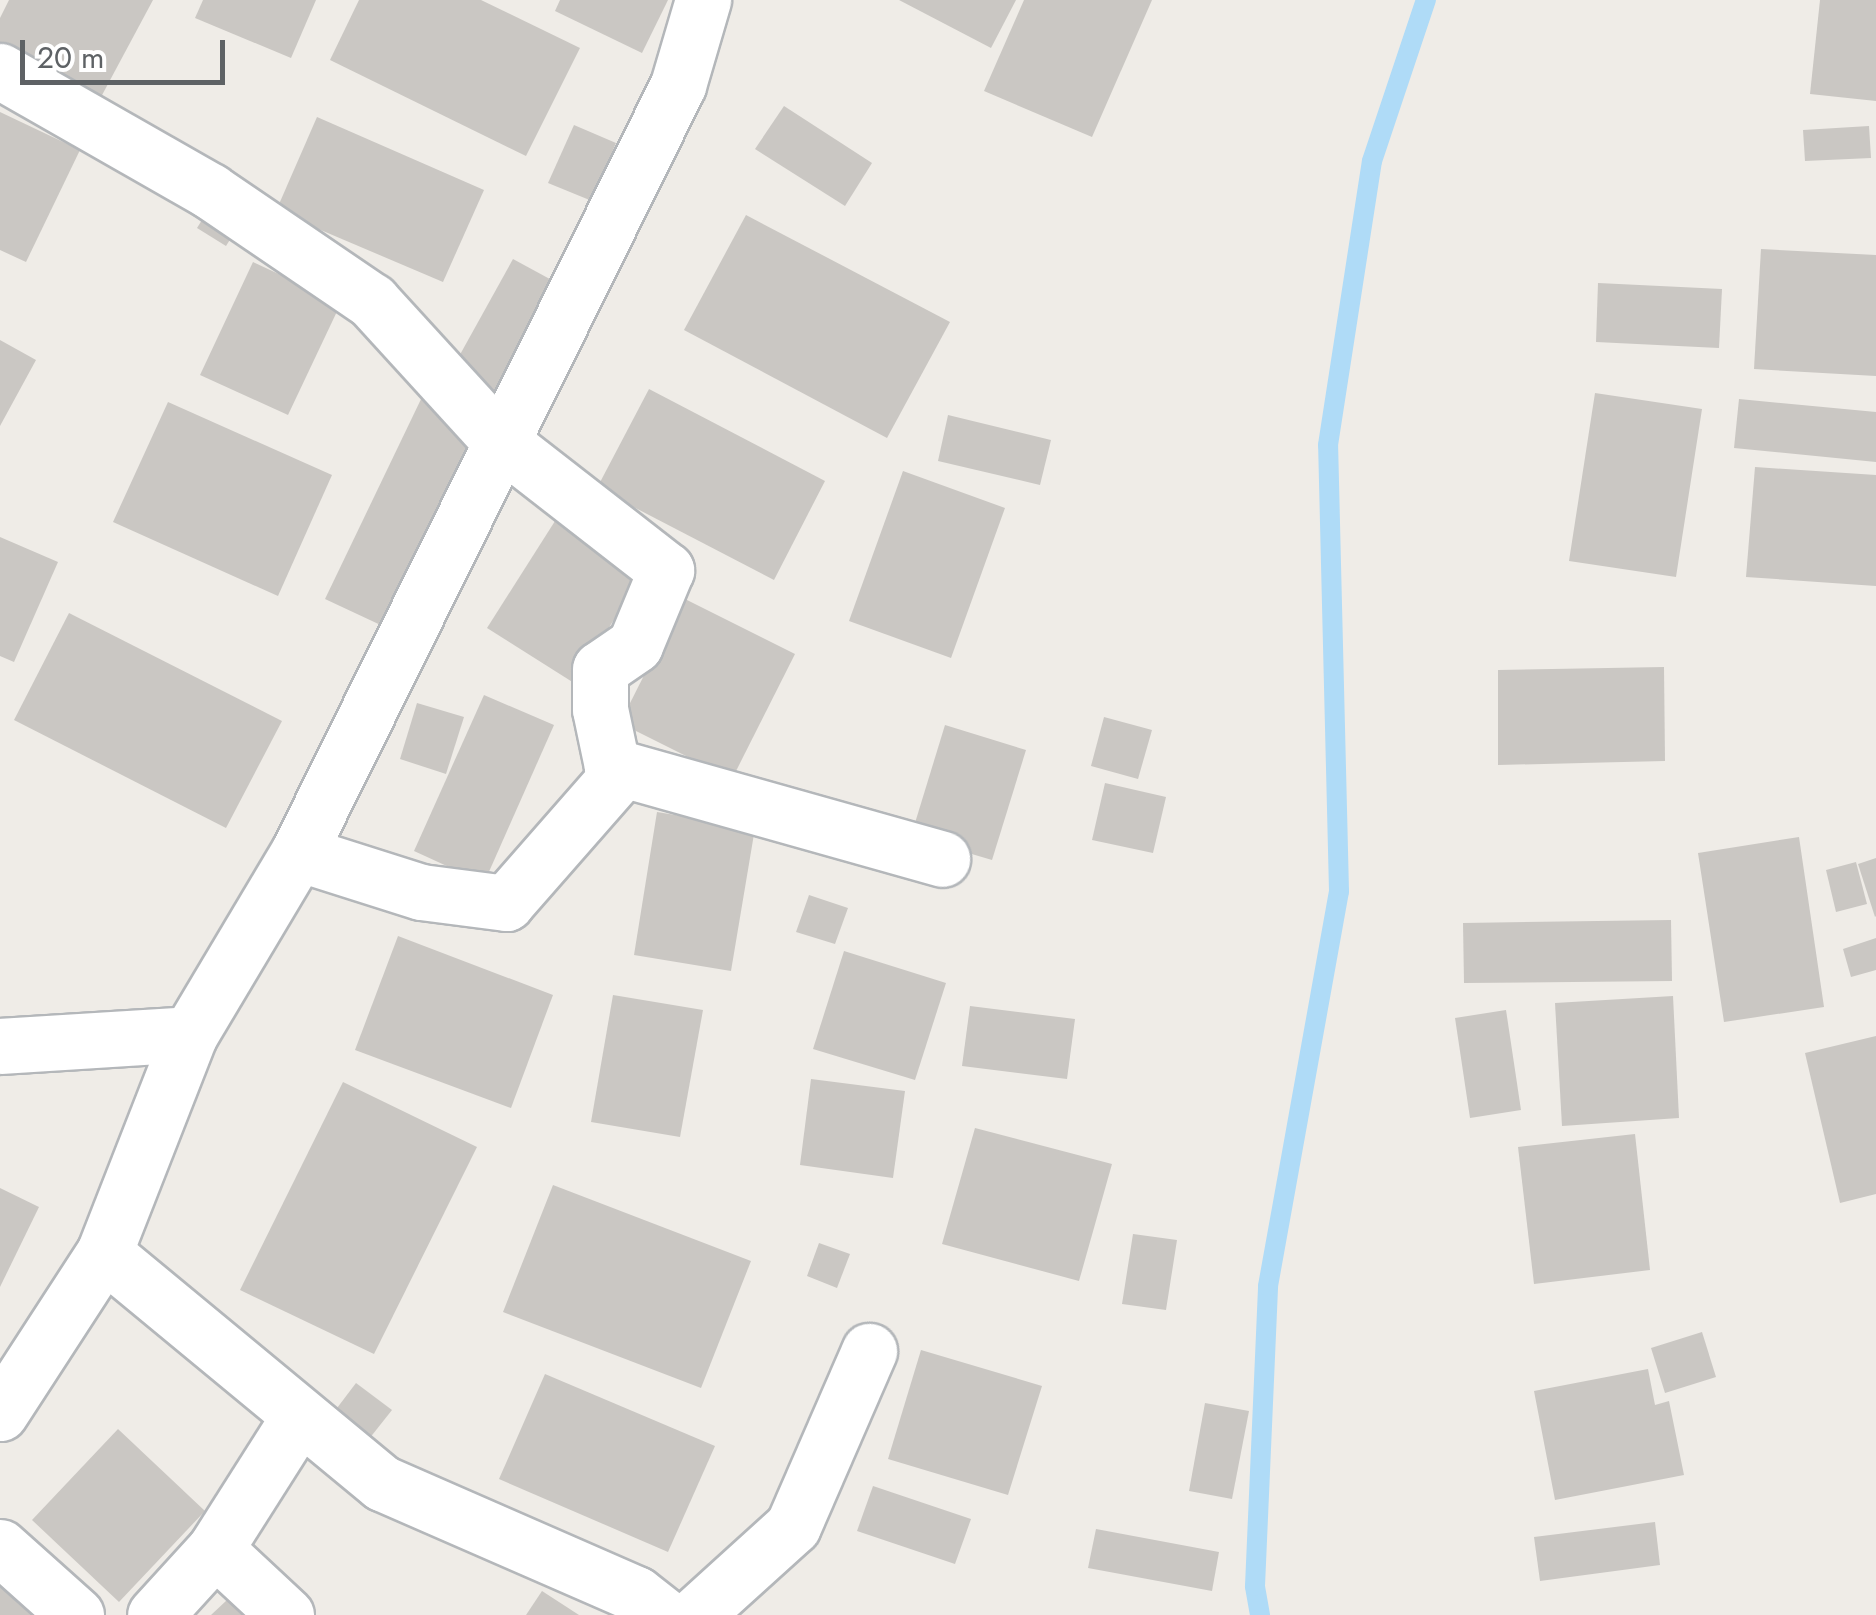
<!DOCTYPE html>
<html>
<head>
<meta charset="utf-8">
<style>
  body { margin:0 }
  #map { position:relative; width:1876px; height:1615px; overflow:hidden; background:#efece7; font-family:Jost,sans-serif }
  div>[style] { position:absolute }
  .stream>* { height:20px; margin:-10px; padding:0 10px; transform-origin:10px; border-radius:10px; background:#afdbf7 }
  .building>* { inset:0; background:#cac7c3 }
  .roads { filter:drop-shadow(2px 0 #b4b7ba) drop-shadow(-2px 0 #b4b7ba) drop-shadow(0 2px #b4b7ba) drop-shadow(0 -2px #b4b7ba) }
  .street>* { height:55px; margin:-27.5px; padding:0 27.5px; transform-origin:27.5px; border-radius:27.5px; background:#fff }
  span { translate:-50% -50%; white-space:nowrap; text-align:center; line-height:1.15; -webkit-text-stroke:10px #fff; paint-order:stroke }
  .scale { position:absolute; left:20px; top:40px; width:205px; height:45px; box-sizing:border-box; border:5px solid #5e6265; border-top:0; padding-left:12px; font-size:30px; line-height:35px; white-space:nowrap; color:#5e6265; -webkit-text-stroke:8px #fff; paint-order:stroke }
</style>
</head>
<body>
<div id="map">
  <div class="stream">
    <div style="left:1260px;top:1615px;width:29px;rotate:-100deg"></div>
    <div style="left:1255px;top:1586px;width:300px;rotate:-87.5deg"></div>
    <div style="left:1268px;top:1286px;width:401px;rotate:-79.8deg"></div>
    <div style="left:1339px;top:891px;width:446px;rotate:-91.4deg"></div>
    <div style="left:1328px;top:445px;width:287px;rotate:-81.2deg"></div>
    <div style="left:1372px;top:161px;width:170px;rotate:-71.5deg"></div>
  </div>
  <div class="building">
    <div style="clip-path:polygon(9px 0,153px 0,101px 97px,0 45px,0 18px)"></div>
    <div style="clip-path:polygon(203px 0,316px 0,291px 58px,195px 18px)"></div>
    <div style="clip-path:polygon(359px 0,481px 0,580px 48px,526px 156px,330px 60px)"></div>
    <div style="clip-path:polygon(560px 0,668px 0,642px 53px,555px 11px)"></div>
    <div style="clip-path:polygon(899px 0,1016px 0,991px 48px)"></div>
    <div style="clip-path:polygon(1024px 0,1152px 0,1092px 137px,984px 91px)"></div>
    <div style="clip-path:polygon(1820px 0,1876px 0,1876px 101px,1810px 94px)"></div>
    <div style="clip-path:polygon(784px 106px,872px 163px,845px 206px,755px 149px)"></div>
    <div style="clip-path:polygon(0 112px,80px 150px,26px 262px,0 250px)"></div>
    <div style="clip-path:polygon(317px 117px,484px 190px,443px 282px,276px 211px)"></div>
    <div style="clip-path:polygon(574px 125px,616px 143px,592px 201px,548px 183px)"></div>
    <div style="clip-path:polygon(1869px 126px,1871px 158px,1805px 161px,1803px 130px)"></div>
    <div style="clip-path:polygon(210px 207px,239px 225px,226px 246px,197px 228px)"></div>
    <div style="clip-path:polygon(746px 215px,950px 322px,887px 438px,684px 330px)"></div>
    <div style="clip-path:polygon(1761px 249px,1876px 255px,1876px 376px,1754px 369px)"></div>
    <div style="clip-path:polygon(513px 259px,559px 284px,494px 403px,447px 378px)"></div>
    <div style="clip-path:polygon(253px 262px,341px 303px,288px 415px,200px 375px)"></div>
    <div style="clip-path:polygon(1598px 283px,1722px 289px,1719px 348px,1596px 342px)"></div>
    <div style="clip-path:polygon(0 340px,36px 360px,0 426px)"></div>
    <div style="clip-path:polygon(649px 389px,825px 481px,774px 580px,597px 488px)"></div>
    <div style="clip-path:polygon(1595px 393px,1702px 409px,1676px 577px,1569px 561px)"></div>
    <div style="clip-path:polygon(423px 395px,485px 424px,387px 628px,325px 599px)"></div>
    <div style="clip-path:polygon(1739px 399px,1876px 412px,1876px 462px,1734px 448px)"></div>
    <div style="clip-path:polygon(168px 402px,332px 475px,278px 596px,113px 522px)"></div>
    <div style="clip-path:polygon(948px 415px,1051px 440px,1040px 485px,938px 461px)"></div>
    <div style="clip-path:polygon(1755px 467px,1876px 475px,1876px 586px,1746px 577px)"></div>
    <div style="clip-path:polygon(903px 471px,1005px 508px,951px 658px,849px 621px)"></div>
    <div style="clip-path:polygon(562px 510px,649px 564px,574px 683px,487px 628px)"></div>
    <div style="clip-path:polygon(0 537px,58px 562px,14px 662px,0 656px)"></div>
    <div style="clip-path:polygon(683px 598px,795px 654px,732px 779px,620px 723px)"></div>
    <div style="clip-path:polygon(69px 613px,282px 721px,226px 828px,14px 720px)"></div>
    <div style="clip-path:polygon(1664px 667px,1665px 761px,1498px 765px,1498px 670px)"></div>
    <div style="clip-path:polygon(484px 695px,554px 725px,484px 883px,414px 851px)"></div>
    <div style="clip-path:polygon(417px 703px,464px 717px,446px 774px,400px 759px)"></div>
    <div style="clip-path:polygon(1104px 717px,1152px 730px,1138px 779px,1091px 766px)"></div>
    <div style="clip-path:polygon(945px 725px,1026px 750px,992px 860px,911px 836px)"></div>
    <div style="clip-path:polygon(1105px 783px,1166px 797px,1153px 853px,1092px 840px)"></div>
    <div style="clip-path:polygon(657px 812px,755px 828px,731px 971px,634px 955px)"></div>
    <div style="clip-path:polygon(1799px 837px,1824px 1007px,1724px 1022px,1698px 853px)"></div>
    <div style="clip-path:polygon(1876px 858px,1876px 916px,1875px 917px,1858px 864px)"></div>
    <div style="clip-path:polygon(1856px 862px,1867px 904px,1836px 912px,1826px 870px)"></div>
    <div style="clip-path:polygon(809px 895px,848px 908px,835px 944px,796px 932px)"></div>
    <div style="clip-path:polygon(1671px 920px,1672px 981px,1464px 983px,1463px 923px)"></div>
    <div style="clip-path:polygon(398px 936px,553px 995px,511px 1108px,355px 1050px)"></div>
    <div style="clip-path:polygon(1876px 938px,1876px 970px,1851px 977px,1843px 949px)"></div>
    <div style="clip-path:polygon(844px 951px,946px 983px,915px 1080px,813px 1049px)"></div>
    <div style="clip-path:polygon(613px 995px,703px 1010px,680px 1137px,591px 1122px)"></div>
    <div style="clip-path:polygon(1673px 996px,1679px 1118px,1562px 1126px,1555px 1003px)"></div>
    <div style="clip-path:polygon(970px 1006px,1075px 1019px,1067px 1079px,962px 1066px)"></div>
    <div style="clip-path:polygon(1506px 1010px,1521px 1110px,1470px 1118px,1455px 1018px)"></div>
    <div style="clip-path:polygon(1876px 1036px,1876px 1194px,1840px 1203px,1805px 1053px)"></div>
    <div style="clip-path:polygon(811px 1079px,905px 1091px,893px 1178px,800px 1165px)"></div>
    <div style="clip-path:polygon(343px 1082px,477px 1147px,374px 1354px,240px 1290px)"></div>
    <div style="clip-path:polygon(975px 1128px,1112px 1164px,1079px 1281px,942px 1244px)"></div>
    <div style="clip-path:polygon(1635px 1134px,1650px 1270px,1534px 1284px,1518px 1147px)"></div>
    <div style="clip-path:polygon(553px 1185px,751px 1261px,701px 1388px,503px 1312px)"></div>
    <div style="clip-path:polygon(0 1188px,39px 1207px,0 1287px)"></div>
    <div style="clip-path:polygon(1133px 1234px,1177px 1240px,1166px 1310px,1122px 1304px)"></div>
    <div style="clip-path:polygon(819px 1243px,850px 1254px,837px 1288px,807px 1276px)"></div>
    <div style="clip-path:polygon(1702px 1332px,1716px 1377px,1665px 1393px,1651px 1348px)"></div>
    <div style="clip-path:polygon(921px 1350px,1042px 1386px,1008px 1495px,888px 1459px)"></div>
    <div style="clip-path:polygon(1648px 1369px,1655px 1405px,1669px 1401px,1684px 1475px,1555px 1500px,1534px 1391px)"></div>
    <div style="clip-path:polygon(545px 1374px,715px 1446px,668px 1552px,499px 1479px)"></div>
    <div style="clip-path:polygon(356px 1383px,392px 1410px,369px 1439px,334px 1412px)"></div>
    <div style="clip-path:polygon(1205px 1403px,1249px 1411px,1232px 1499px,1189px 1491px)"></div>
    <div style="clip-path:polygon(118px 1429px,205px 1511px,119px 1602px,32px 1520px)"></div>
    <div style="clip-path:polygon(873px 1486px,971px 1519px,955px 1564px,857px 1531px)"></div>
    <div style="clip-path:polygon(1655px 1522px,1660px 1565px,1540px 1581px,1534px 1537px)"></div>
    <div style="clip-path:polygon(1096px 1529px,1219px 1552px,1212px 1591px,1088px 1568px)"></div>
    <div style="clip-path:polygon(0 1584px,37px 1615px,0 1615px)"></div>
    <div style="clip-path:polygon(242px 1586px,269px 1615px,211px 1615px)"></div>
    <div style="clip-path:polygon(542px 1591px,579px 1615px,526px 1615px)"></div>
  </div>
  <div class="roads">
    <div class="street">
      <div style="left:0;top:71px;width:242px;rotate:29.7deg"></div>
      <div style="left:210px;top:191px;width:196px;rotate:34.2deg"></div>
      <div style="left:372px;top:301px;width:188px;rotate:47.6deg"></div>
      <div style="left:499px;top:440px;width:212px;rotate:37.9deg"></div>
      <div style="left:666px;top:570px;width:81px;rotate:112.5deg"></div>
      <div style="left:635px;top:645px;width:42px;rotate:145.6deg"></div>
      <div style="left:600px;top:669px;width:40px;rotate:90deg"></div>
      <div style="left:600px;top:709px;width:58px;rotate:78.1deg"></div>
      <div style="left:612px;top:766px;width:343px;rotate:15.7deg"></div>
      <div style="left:298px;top:853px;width:129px;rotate:17.6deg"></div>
      <div style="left:421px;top:892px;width:86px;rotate:7.4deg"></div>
      <div style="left:506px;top:903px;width:171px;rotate:-48.8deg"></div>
      <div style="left:619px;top:774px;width:11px;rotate:-131deg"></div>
      <div style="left:0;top:1046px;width:190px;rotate:-3.6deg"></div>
      <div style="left:104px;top:1253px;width:361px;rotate:39.6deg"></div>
      <div style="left:382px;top:1483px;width:277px;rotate:23.6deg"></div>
      <div style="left:636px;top:1594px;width:34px;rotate:38deg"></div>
      <div style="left:0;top:1413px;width:191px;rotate:-57deg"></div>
      <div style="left:104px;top:1253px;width:235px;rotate:-68.6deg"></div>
      <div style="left:190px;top:1034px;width:211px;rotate:-59.2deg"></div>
      <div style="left:298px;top:853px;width:857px;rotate:-63.67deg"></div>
      <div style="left:678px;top:85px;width:89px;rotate:-73.6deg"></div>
      <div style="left:0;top:1547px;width:102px;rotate:41.8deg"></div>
      <div style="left:215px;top:1549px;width:97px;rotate:42.9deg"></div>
      <div style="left:155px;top:1615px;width:89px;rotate:-47.7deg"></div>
      <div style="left:215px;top:1549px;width:155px;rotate:-57.6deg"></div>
      <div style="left:695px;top:1615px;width:132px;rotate:-42.2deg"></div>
      <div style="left:793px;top:1526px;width:191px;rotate:-66.5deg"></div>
    </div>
  </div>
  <div class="scale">20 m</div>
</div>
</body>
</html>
